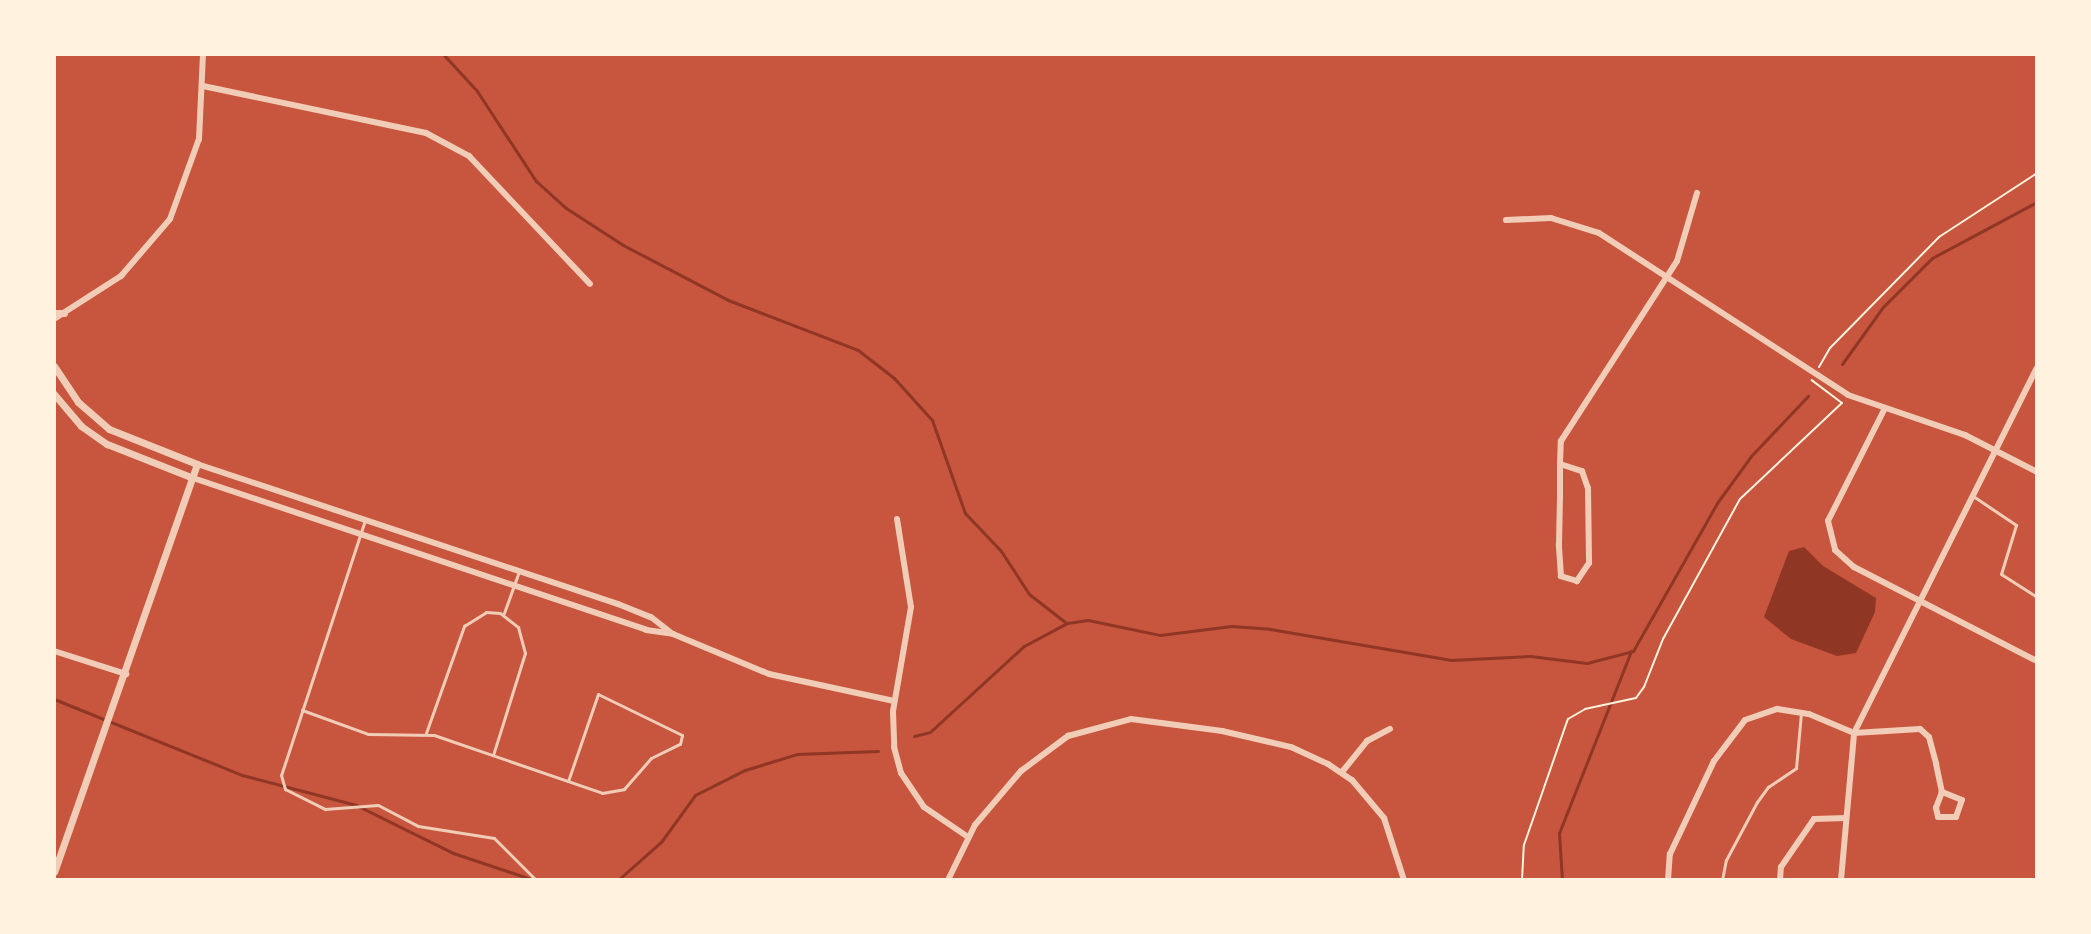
<!DOCTYPE html>
<html>
<head>
<meta charset="utf-8">
<style>
  body { margin:0 }
  #map { position:relative; width:2091px; height:934px; overflow:hidden; background:#c8553d; font-family:Helvetica,sans-serif }
  div>[style] { position:absolute }
  .water>* { inset:0; background:#8f3625 }
  .stream>* { height:3px; margin:-1.5px; padding:0 1.5px; transform-origin:1.5px; border-radius:1.5px; background:#8f3625 }
  .path>* { height:2px; margin:-1px; padding:0 1px; transform-origin:1px; border-radius:1px; background:#fff3e0 }
  .service>* { height:3px; margin:-1.5px; padding:0 1.5px; transform-origin:1.5px; border-radius:1.5px; background:#f1ccb7 }
  .minor>* { height:6px; margin:-3px; padding:0 3px; transform-origin:3px; border-radius:3px; background:#f1ccb7 }
  .tertiary>* { height:7px; margin:-3.5px; padding:0 3.5px; transform-origin:3.5px; border-radius:3.5px; background:#f1ccb7 }
  span { translate:-50% -50%; white-space:nowrap; text-align:center; line-height:1.15; -webkit-text-stroke:6px #fff3e0; paint-order:stroke }
  .frame { position:absolute; inset:0; border:56px solid #fff3e0; pointer-events:none }
</style>
</head>
<body>
<div id="map">
  <div class="water">
    <div style="clip-path:polygon(1804px 547px,1823px 566px,1876px 598px,1875px 612px,1856px 653px,1837px 656px,1791px 639px,1764px 617px,1789px 551px)"></div>
  </div>
  <div class="stream">
    <div style="left:443px;top:54px;width:50px;rotate:47.4deg"></div>
    <div style="left:477px;top:91px;width:108px;rotate:56.8deg"></div>
    <div style="left:536px;top:181px;width:40px;rotate:42deg"></div>
    <div style="left:566px;top:208px;width:68px;rotate:33deg"></div>
    <div style="left:623px;top:245px;width:119px;rotate:27.6deg"></div>
    <div style="left:728px;top:300px;width:139px;rotate:21deg"></div>
    <div style="left:858px;top:350px;width:46px;rotate:37.9deg"></div>
    <div style="left:894px;top:378px;width:57px;rotate:47.9deg"></div>
    <div style="left:932px;top:420px;width:99px;rotate:70.5deg"></div>
    <div style="left:965px;top:513px;width:52px;rotate:46.5deg"></div>
    <div style="left:1001px;top:551px;width:51px;rotate:56.9deg"></div>
    <div style="left:1029px;top:594px;width:46px;rotate:37.9deg"></div>
    <div style="left:1842px;top:364px;width:70px;rotate:-54.3deg"></div>
    <div style="left:1883px;top:307px;width:69px;rotate:-45deg"></div>
    <div style="left:1932px;top:258px;width:119px;rotate:-28.1deg"></div>
    <div style="left:54px;top:699px;width:203px;rotate:22deg"></div>
    <div style="left:242px;top:775px;width:118px;rotate:14.7deg"></div>
    <div style="left:356px;top:805px;width:108px;rotate:26.3deg"></div>
    <div style="left:453px;top:853px;width:85px;rotate:18.4deg"></div>
    <div style="left:914px;top:736px;width:16px;rotate:-14deg"></div>
    <div style="left:930px;top:732px;width:127px;rotate:-42.5deg"></div>
    <div style="left:1024px;top:646px;width:49px;rotate:-28.1deg"></div>
    <div style="left:1067px;top:623px;width:21px;rotate:-8deg"></div>
    <div style="left:1088px;top:620px;width:74px;rotate:11.8deg"></div>
    <div style="left:1160px;top:635px;width:72px;rotate:-7.2deg"></div>
    <div style="left:1231px;top:626px;width:39px;rotate:4deg"></div>
    <div style="left:1270px;top:629px;width:184px;rotate:9.7deg"></div>
    <div style="left:1451px;top:660px;width:79px;rotate:-2.9deg"></div>
    <div style="left:1530px;top:656px;width:57px;rotate:7deg"></div>
    <div style="left:1587px;top:663px;width:48px;rotate:-14.6deg"></div>
    <div style="left:1633px;top:651px;width:170px;rotate:-60.4deg"></div>
    <div style="left:1717px;top:503px;width:58px;rotate:-54.1deg"></div>
    <div style="left:1751px;top:456px;width:83px;rotate:-46.5deg"></div>
    <div style="left:618px;top:880px;width:57px;rotate:-41.5deg"></div>
    <div style="left:661px;top:842px;width:58px;rotate:-54.1deg"></div>
    <div style="left:695px;top:795px;width:56px;rotate:-26.6deg"></div>
    <div style="left:745px;top:770px;width:54px;rotate:-17.1deg"></div>
    <div style="left:797px;top:754px;width:81px;rotate:-2.1deg"></div>
    <div style="left:1562px;top:880px;width:47px;rotate:-93.7deg"></div>
    <div style="left:1559px;top:833px;width:196px;rotate:-68.4deg"></div>
  </div>
  <div class="path">
    <div style="left:1819px;top:367px;width:22px;rotate:-60deg"></div>
    <div style="left:1830px;top:348px;width:156px;rotate:-45.5deg"></div>
    <div style="left:1939px;top:237px;width:117px;rotate:-33.1deg"></div>
    <div style="left:1522px;top:880px;width:35px;rotate:-87deg"></div>
    <div style="left:1524px;top:845px;width:133px;rotate:-70.8deg"></div>
    <div style="left:1568px;top:719px;width:20px;rotate:-30deg"></div>
    <div style="left:1585px;top:709px;width:52px;rotate:-12.2deg"></div>
    <div style="left:1636px;top:698px;width:14px;rotate:-54deg"></div>
    <div style="left:1644px;top:687px;width:52px;rotate:-68.4deg"></div>
    <div style="left:1663px;top:639px;width:160px;rotate:-61.2deg"></div>
    <div style="left:1740px;top:499px;width:140px;rotate:-43.3deg"></div>
    <div style="left:1842px;top:403px;width:38px;rotate:-143deg"></div>
  </div>
  <div class="service">
    <div style="left:1973px;top:496px;width:52px;rotate:34deg"></div>
    <div style="left:2016px;top:525px;width:51px;rotate:107deg"></div>
    <div style="left:2001px;top:574px;width:43px;rotate:32.6deg"></div>
    <div style="left:365px;top:520px;width:268px;rotate:108.2deg"></div>
    <div style="left:281px;top:775px;width:15px;rotate:74deg"></div>
    <div style="left:285px;top:789px;width:45px;rotate:26.6deg"></div>
    <div style="left:325px;top:809px;width:53px;rotate:-4.3deg"></div>
    <div style="left:378px;top:805px;width:45px;rotate:27.7deg"></div>
    <div style="left:418px;top:826px;width:77px;rotate:9deg"></div>
    <div style="left:494px;top:838px;width:59px;rotate:45deg"></div>
    <div style="left:504px;top:613px;width:45px;rotate:-70.3deg"></div>
    <div style="left:302px;top:710px;width:70px;rotate:20deg"></div>
    <div style="left:368px;top:734px;width:66px;rotate:0.9deg"></div>
    <div style="left:434px;top:735px;width:178px;rotate:19deg"></div>
    <div style="left:602px;top:793px;width:22px;rotate:-10deg"></div>
    <div style="left:624px;top:789px;width:41px;rotate:-48.9deg"></div>
    <div style="left:651px;top:758px;width:32px;rotate:-26deg"></div>
    <div style="left:680px;top:744px;width:9px;rotate:-77deg"></div>
    <div style="left:682px;top:735px;width:93px;rotate:-154deg"></div>
    <div style="left:598px;top:694px;width:92px;rotate:109deg"></div>
    <div style="left:426px;top:733px;width:114px;rotate:-70.4deg"></div>
    <div style="left:464px;top:626px;width:26px;rotate:-32deg"></div>
    <div style="left:486px;top:612px;width:14px;rotate:4deg"></div>
    <div style="left:500px;top:613px;width:23px;rotate:38deg"></div>
    <div style="left:518px;top:627px;width:27px;rotate:75deg"></div>
    <div style="left:525px;top:653px;width:107px;rotate:107.4deg"></div>
    <div style="left:1722px;top:880px;width:20px;rotate:-79deg"></div>
    <div style="left:1726px;top:860px;width:66px;rotate:-61.9deg"></div>
    <div style="left:1757px;top:802px;width:19px;rotate:-54deg"></div>
    <div style="left:1768px;top:787px;width:34px;rotate:-34deg"></div>
    <div style="left:1796px;top:768px;width:55px;rotate:-84.8deg"></div>
  </div>
  <div class="minor">
    <div style="left:203px;top:86px;width:228px;rotate:11.9deg"></div>
    <div style="left:426px;top:133px;width:49px;rotate:28.1deg"></div>
    <div style="left:469px;top:156px;width:176px;rotate:46.6deg"></div>
    <div style="left:1506px;top:220px;width:45px;rotate:-2.5deg"></div>
    <div style="left:1551px;top:218px;width:50px;rotate:17.4deg"></div>
    <div style="left:1599px;top:233px;width:297px;rotate:33deg"></div>
    <div style="left:1848px;top:395px;width:124px;rotate:18.9deg"></div>
    <div style="left:1965px;top:435px;width:81px;rotate:27.2deg"></div>
    <div style="left:54px;top:319px;width:80px;rotate:-32.7deg"></div>
    <div style="left:121px;top:276px;width:75px;rotate:-49.3deg"></div>
    <div style="left:170px;top:219px;width:85px;rotate:-70.1deg"></div>
    <div style="left:199px;top:139px;width:85px;rotate:-87.3deg"></div>
    <div style="left:1884px;top:410px;width:124px;rotate:116.8deg"></div>
    <div style="left:1828px;top:521px;width:30px;rotate:76deg"></div>
    <div style="left:1835px;top:550px;width:25px;rotate:42deg"></div>
    <div style="left:1854px;top:567px;width:206px;rotate:27.2deg"></div>
    <div style="left:197px;top:464px;width:444px;rotate:18.4deg"></div>
    <div style="left:618px;top:604px;width:35px;rotate:22deg"></div>
    <div style="left:651px;top:617px;width:24px;rotate:38deg"></div>
    <div style="left:1560px;top:464px;width:23px;rotate:18deg"></div>
    <div style="left:1582px;top:471px;width:18px;rotate:71deg"></div>
    <div style="left:1588px;top:488px;width:75px;rotate:89.2deg"></div>
    <div style="left:1589px;top:563px;width:22px;rotate:124deg"></div>
    <div style="left:1577px;top:581px;width:17px;rotate:-163deg"></div>
    <div style="left:1561px;top:576px;width:32px;rotate:-94deg"></div>
    <div style="left:1559px;top:544px;width:48px;rotate:-88.8deg"></div>
    <div style="left:1560px;top:496px;width:32px;rotate:-90deg"></div>
    <div style="left:1560px;top:464px;width:23px;rotate:-88deg"></div>
    <div style="left:1561px;top:441px;width:214px;rotate:-57.2deg"></div>
    <div style="left:1677px;top:261px;width:71px;rotate:-73.6deg"></div>
    <div style="left:193px;top:478px;width:478px;rotate:18.5deg"></div>
    <div style="left:646px;top:630px;width:27px;rotate:8deg"></div>
    <div style="left:673px;top:634px;width:104px;rotate:22.6deg"></div>
    <div style="left:769px;top:674px;width:128px;rotate:12.2deg"></div>
    <div style="left:897px;top:519px;width:89px;rotate:81deg"></div>
    <div style="left:911px;top:607px;width:106px;rotate:99.8deg"></div>
    <div style="left:893px;top:711px;width:36px;rotate:88deg"></div>
    <div style="left:894px;top:747px;width:27px;rotate:75deg"></div>
    <div style="left:901px;top:773px;width:41px;rotate:55.9deg"></div>
    <div style="left:924px;top:807px;width:53px;rotate:34.3deg"></div>
    <div style="left:54px;top:651px;width:76px;rotate:17.7deg"></div>
    <div style="left:1342px;top:772px;width:40px;rotate:-51deg"></div>
    <div style="left:1367px;top:741px;width:26px;rotate:-28deg"></div>
    <div style="left:948px;top:880px;width:61px;rotate:-63.9deg"></div>
    <div style="left:975px;top:825px;width:71px;rotate:-49.6deg"></div>
    <div style="left:1021px;top:771px;width:59px;rotate:-36.7deg"></div>
    <div style="left:1068px;top:736px;width:65px;rotate:-15.1deg"></div>
    <div style="left:1131px;top:719px;width:92px;rotate:7.5deg"></div>
    <div style="left:1222px;top:731px;width:71px;rotate:13.1deg"></div>
    <div style="left:1291px;top:747px;width:41px;rotate:24.7deg"></div>
    <div style="left:1328px;top:764px;width:29px;rotate:34deg"></div>
    <div style="left:1352px;top:780px;width:50px;rotate:49.9deg"></div>
    <div style="left:1384px;top:818px;width:65px;rotate:72.1deg"></div>
    <div style="left:1668px;top:880px;width:26px;rotate:-86deg"></div>
    <div style="left:1670px;top:854px;width:103px;rotate:-64.7deg"></div>
    <div style="left:1714px;top:761px;width:51px;rotate:-52.9deg"></div>
    <div style="left:1745px;top:720px;width:34px;rotate:-19deg"></div>
    <div style="left:1777px;top:709px;width:32px;rotate:9deg"></div>
    <div style="left:1809px;top:714px;width:49px;rotate:22.9deg"></div>
    <div style="left:1854px;top:733px;width:66px;rotate:-3.5deg"></div>
    <div style="left:1920px;top:729px;width:12px;rotate:42deg"></div>
    <div style="left:1929px;top:737px;width:28px;rotate:75deg"></div>
    <div style="left:1936px;top:764px;width:29px;rotate:78deg"></div>
    <div style="left:1942px;top:792px;width:17px;rotate:111deg"></div>
    <div style="left:1936px;top:808px;width:9px;rotate:77deg"></div>
    <div style="left:1938px;top:817px;width:18px"></div>
    <div style="left:1956px;top:817px;width:18px;rotate:-71deg"></div>
    <div style="left:1962px;top:800px;width:22px;rotate:-158deg"></div>
    <div style="left:1780px;top:880px;width:13px;rotate:-86deg"></div>
    <div style="left:1781px;top:867px;width:58px;rotate:-55.5deg"></div>
    <div style="left:1814px;top:819px;width:32px;rotate:-2deg"></div>
    <div style="left:1841px;top:880px;width:148px;rotate:-84.9deg"></div>
    <div style="left:1854px;top:733px;width:408px;rotate:-63.4deg"></div>
  </div>
  <div class="tertiary">
    <div style="left:54px;top:313px;width:10px"></div>
    <div style="left:54px;top:366px;width:43px;rotate:56.3deg"></div>
    <div style="left:78px;top:402px;width:41px;rotate:41.1deg"></div>
    <div style="left:109px;top:429px;width:95px;rotate:21.7deg"></div>
    <div style="left:197px;top:464px;width:432px;rotate:109.3deg"></div>
    <div style="left:54px;top:394px;width:42px;rotate:49.8deg"></div>
    <div style="left:81px;top:426px;width:32px;rotate:35deg"></div>
    <div style="left:107px;top:444px;width:92px;rotate:21.6deg"></div>
  </div>
  <div class="frame"></div>
</div>
</body>
</html>
